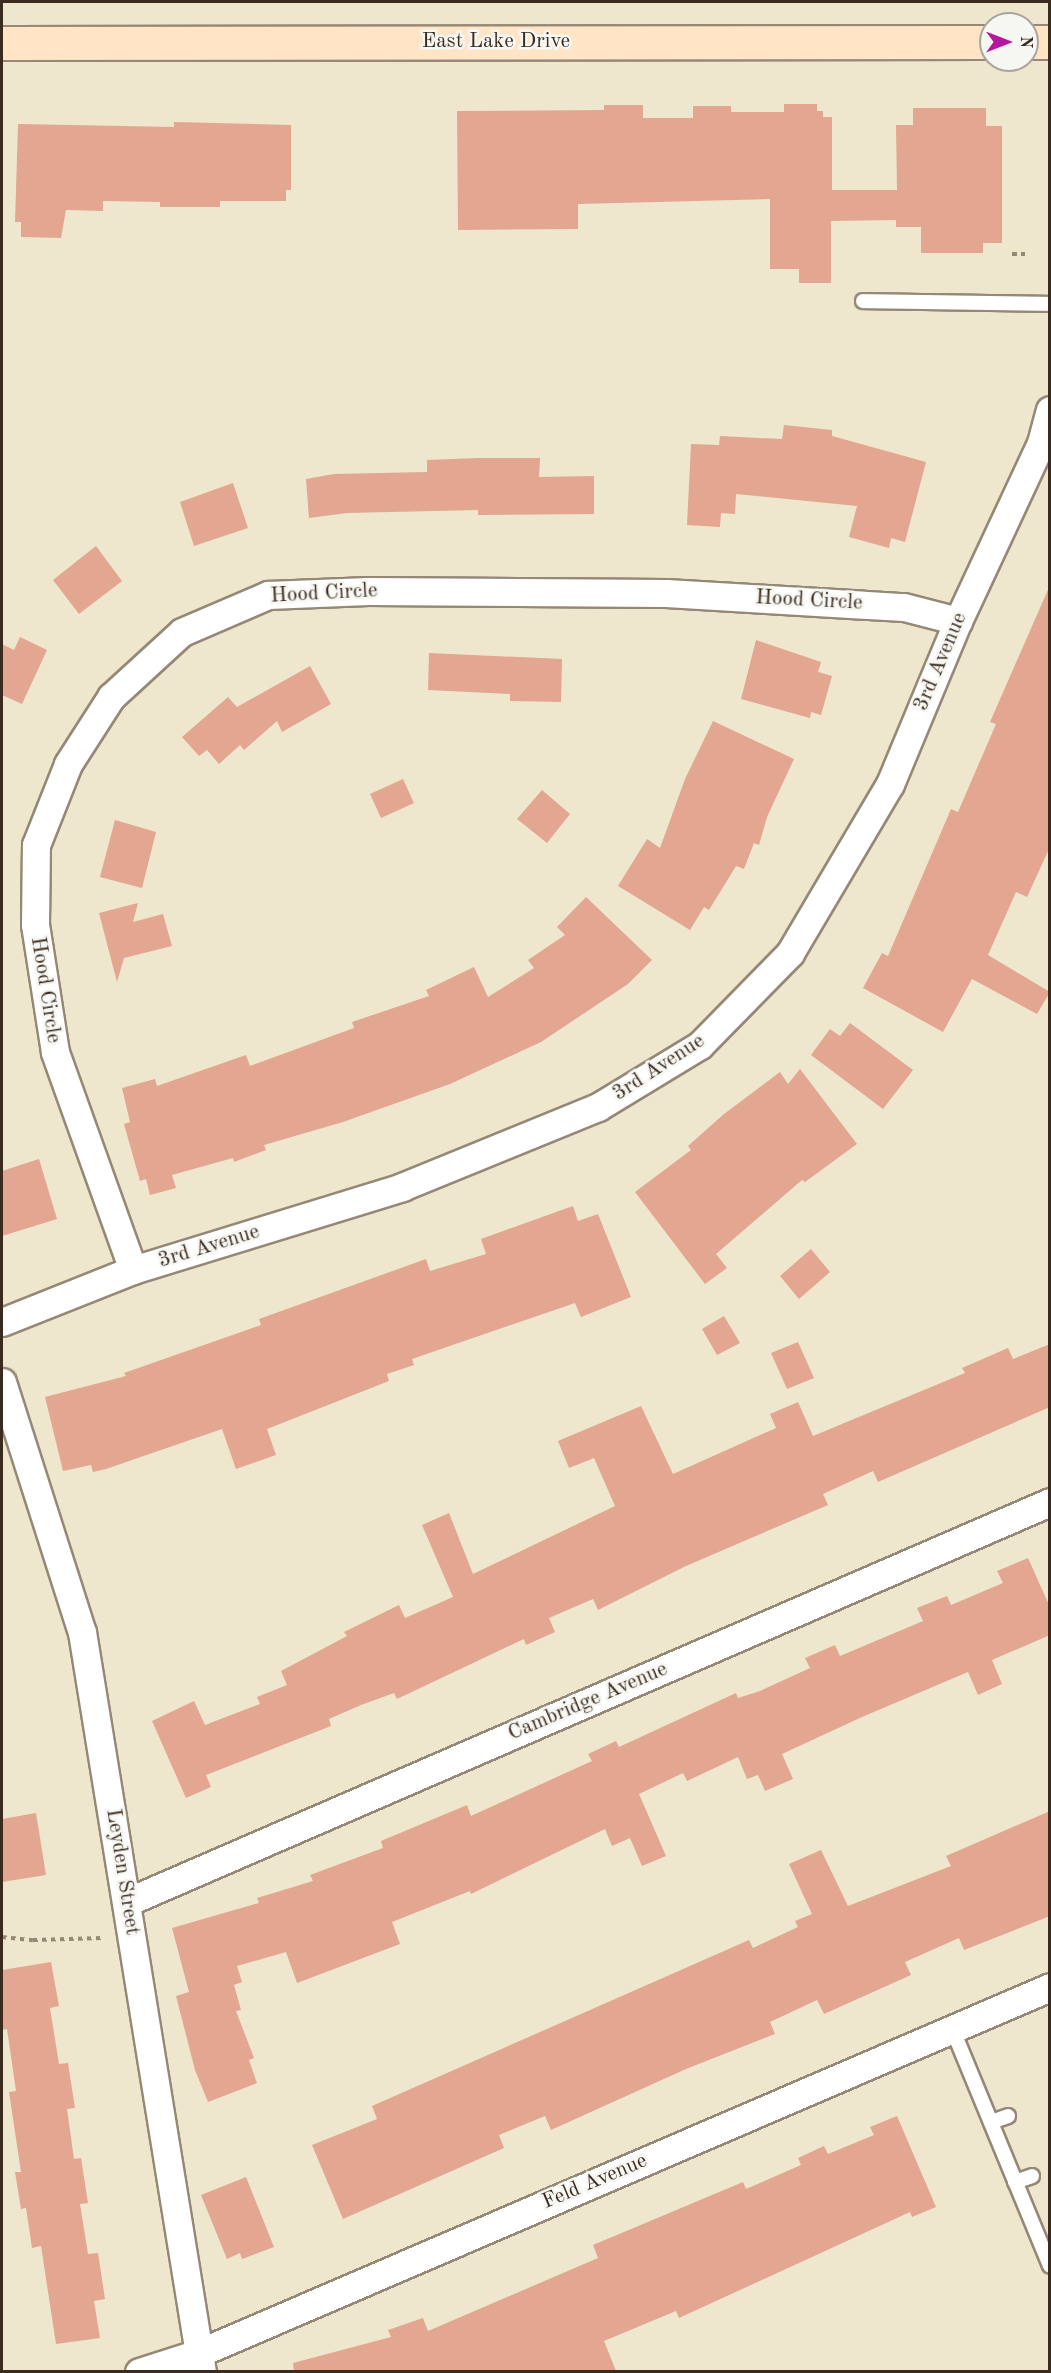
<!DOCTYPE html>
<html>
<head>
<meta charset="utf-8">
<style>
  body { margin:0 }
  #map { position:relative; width:1051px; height:2373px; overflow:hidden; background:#efe6ce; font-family:"Old Standard TT",serif }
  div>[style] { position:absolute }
  .building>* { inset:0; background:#e2a691 }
  .path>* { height:4px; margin-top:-2px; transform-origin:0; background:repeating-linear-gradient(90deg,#958876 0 4.5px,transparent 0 9px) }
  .roads { filter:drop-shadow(2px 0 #958876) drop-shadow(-2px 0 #958876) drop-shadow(0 2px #958876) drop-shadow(0 -2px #958876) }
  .lane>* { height:14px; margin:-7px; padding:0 7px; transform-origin:7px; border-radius:7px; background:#fff }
  .street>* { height:27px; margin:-13.5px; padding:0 13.5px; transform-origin:13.5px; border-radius:13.5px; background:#fff }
  .secondary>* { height:33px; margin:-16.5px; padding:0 16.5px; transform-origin:16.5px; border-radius:16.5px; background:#ffe4c6 }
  span { translate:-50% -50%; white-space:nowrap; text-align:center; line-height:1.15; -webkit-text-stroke:5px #f6f6f2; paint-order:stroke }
  .street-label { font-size:21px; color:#3b2a1e }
  .frame { position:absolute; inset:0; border:3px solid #3b2a1e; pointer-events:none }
  .north { position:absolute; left:979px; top:12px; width:60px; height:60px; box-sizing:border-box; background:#f6f6f2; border:2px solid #aba49d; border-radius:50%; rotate:90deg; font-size:16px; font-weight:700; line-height:24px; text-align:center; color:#3b2a1e }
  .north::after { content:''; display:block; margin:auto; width:21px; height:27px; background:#b5179e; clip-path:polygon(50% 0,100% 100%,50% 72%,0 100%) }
</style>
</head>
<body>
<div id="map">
  <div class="building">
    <div style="clip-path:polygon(784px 104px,817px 104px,817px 111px,823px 111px,823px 117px,832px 117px,832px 190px,897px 190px,896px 125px,913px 125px,913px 108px,986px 108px,986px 126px,1002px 126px,1002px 243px,983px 243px,983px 253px,921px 253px,921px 227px,896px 227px,896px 220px,831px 221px,831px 283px,799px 283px,799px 269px,770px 269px,770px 199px,578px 204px,578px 229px,458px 230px,457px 111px,604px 110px,604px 105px,643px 105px,643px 118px,693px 118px,693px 106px,731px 106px,731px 112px,784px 112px)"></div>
    <div style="clip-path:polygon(174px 122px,291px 125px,291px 190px,286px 190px,286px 201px,220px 201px,220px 207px,160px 207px,160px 202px,103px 201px,103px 211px,66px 210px,61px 238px,21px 237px,21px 222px,15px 222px,18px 124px,174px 127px)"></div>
    <div style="clip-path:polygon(784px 425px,832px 430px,832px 436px,926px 462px,905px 542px,891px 538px,889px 548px,849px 537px,857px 506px,736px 494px,735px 514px,721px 513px,720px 527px,687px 525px,691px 444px,719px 445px,720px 436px,782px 439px)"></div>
    <div style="clip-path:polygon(478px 458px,540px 458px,539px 477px,594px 476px,594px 514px,478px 515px,478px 510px,347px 513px,309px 518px,306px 479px,334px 474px,427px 472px,427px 460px)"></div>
    <div style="clip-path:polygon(233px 483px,248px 528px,194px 546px,180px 502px)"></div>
    <div style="clip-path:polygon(96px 546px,122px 581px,79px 614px,53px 580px)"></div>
    <div style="clip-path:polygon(1050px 585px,1050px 847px,1027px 897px,1016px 892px,988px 955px,1050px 992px,1037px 1014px,972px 979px,943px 1032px,863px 988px,882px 953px,888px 956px,951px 809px,958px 812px,996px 724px,990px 722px)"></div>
    <div style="clip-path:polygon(20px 637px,47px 650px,22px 704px,2px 695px,2px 644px,14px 650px)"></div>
    <div style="clip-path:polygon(756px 640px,821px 662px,818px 672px,832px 676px,821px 715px,811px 712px,810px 718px,741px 699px)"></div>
    <div style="clip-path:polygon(429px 653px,562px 659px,561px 702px,510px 701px,510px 694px,428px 690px)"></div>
    <div style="clip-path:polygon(310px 666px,331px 704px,282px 732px,277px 721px,244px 750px,240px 745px,219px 764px,207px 750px,199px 756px,182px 737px,228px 697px,237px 707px)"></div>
    <div style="clip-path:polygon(713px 721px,794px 759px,767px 817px,759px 845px,754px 843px,744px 869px,736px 866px,709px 910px,704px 907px,690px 930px,618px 886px,647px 839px,660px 848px,685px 779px)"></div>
    <div style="clip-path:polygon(403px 779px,414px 803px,381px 818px,370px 794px)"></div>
    <div style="clip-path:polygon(542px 790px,570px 814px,547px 843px,517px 819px)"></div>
    <div style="clip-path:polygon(115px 820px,156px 832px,142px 888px,100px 877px)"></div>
    <div style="clip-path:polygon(586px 897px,652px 960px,628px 984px,541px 1042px,450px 1084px,343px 1122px,264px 1145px,266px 1150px,234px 1162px,233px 1158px,172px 1175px,176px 1188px,150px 1195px,146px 1179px,140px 1181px,124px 1124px,130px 1122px,122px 1088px,155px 1079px,157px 1086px,246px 1055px,250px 1066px,354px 1028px,352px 1022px,429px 996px,426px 990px,474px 967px,488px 997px,534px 968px,528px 960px,565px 935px,557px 927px)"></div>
    <div style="clip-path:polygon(138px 903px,133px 922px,163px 914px,172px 946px,124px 958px,117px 982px,99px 913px)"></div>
    <div style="clip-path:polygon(850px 1023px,913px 1070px,883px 1109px,811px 1055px,830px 1029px,840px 1036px)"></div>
    <div style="clip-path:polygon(800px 1069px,857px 1144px,805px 1182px,802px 1180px,716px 1254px,727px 1268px,705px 1284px,635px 1192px,691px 1150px,688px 1146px,724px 1114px,780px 1072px,788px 1084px)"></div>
    <div style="clip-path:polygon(39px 1159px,57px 1219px,2px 1236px,2px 1171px)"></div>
    <div style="clip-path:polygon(573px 1206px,578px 1221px,598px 1214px,631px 1297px,581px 1317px,575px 1303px,412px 1359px,414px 1365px,387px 1374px,389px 1381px,267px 1429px,276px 1455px,236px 1469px,222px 1429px,106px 1469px,93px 1472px,91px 1465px,63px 1471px,45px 1397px,126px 1376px,124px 1373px,261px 1325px,259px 1319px,426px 1259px,430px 1271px,486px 1254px,481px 1239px)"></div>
    <div style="clip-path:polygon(811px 1249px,830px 1272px,799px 1299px,780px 1276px)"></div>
    <div style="clip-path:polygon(724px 1316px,740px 1343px,717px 1355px,702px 1329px)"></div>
    <div style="clip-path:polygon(798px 1342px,814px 1378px,787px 1389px,771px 1353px)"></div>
    <div style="clip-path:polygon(1050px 1344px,1050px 1407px,878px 1482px,873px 1471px,823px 1494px,828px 1505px,686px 1566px,598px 1610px,593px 1599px,549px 1618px,555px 1632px,526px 1645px,524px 1639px,397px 1699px,394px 1693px,361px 1705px,329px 1719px,331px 1726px,206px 1775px,211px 1787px,186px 1798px,152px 1721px,194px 1701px,205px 1725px,260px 1704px,257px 1697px,287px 1685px,281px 1671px,347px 1636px,344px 1632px,399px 1605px,405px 1618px,453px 1597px,422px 1525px,449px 1513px,473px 1574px,615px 1506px,594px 1458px,569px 1468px,558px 1441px,641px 1406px,673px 1474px,776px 1428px,770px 1414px,798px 1402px,813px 1436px,965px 1373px,962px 1368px,1008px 1348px,1013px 1359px)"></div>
    <div style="clip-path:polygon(1028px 1558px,1050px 1607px,1050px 1635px,992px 1660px,1002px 1684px,978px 1695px,968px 1672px,862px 1717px,782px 1754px,793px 1779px,765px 1791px,758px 1775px,747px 1779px,738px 1757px,687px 1781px,683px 1773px,639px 1794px,666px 1856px,642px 1866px,630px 1838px,612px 1846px,605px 1829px,471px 1894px,470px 1891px,392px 1922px,400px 1944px,297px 1983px,286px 1952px,237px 1966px,242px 1982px,234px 1985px,241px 2010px,236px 2011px,254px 2058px,249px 2060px,257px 2083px,208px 2102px,195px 2070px,176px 1996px,189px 1992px,172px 1928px,259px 1903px,257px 1898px,313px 1881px,310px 1875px,383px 1848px,381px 1841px,467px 1805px,471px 1816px,592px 1761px,588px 1754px,616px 1741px,619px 1747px,736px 1693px,738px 1698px,760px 1691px,810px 1668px,805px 1658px,835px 1645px,840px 1656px,923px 1621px,917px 1608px,947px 1596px,951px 1605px,1003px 1583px,997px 1571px)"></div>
    <div style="clip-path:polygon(1050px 1811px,1050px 1916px,964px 1950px,959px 1938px,905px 1962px,911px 1975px,824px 2014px,817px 2000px,770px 2022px,775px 2034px,686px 2069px,551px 2130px,545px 2116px,499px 2135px,504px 2148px,343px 2219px,312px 2145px,377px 2119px,372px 2106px,749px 1940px,753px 1948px,798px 1927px,795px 1921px,812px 1914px,789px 1864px,821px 1850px,848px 1906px,951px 1866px,946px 1856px)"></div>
    <div style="clip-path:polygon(36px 1813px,46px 1875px,2px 1882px,2px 1819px)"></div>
    <div style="clip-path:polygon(51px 1962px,59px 2006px,50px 2008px,59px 2064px,68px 2063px,75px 2108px,67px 2109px,74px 2159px,81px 2158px,88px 2203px,80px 2204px,88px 2254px,98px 2253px,105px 2299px,94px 2301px,100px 2338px,56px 2344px,41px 2246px,32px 2248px,26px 2208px,21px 2209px,15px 2172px,21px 2172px,9px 2092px,16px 2091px,7px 2029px,2px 2030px,2px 1970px)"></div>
    <div style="clip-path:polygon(897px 2116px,936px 2207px,912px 2217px,910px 2212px,679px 2318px,676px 2311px,604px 2341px,616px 2371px,294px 2372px,293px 2363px,391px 2337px,388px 2330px,423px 2318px,428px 2331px,598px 2258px,593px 2245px,743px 2182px,746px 2189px,801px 2165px,798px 2158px,824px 2146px,828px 2154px,874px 2135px,870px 2127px)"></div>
    <div style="clip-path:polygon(246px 2177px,274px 2247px,242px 2259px,240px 2253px,227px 2259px,201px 2195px)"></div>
  </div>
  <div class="path">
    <div style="left:1012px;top:254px;width:13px"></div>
    <div style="left:2px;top:1937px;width:31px;rotate:6deg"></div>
    <div style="left:33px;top:1940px;width:70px;rotate:-1.6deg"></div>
  </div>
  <div class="roads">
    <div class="lane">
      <div style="left:863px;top:301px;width:187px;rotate:0.9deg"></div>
      <div style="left:952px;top:2028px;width:257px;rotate:67.6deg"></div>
      <div style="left:991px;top:2122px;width:18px;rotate:-19deg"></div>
      <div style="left:1015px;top:2182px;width:18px;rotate:-19deg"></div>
    </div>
    <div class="street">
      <div style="left:133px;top:1270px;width:232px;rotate:-109.7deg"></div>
      <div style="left:55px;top:1052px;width:129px;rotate:-98.9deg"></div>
      <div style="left:35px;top:925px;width:80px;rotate:-89.3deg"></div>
      <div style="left:36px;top:845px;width:87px;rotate:-68.4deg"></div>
      <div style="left:68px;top:764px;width:80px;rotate:-57.3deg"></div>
      <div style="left:111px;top:697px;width:96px;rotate:-42.5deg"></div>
      <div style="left:182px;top:632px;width:94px;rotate:-23.3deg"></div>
      <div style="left:268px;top:595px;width:100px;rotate:-2.3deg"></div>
      <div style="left:368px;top:591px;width:298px;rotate:0.4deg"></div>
      <div style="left:666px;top:593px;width:238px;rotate:3.4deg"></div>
      <div style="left:904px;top:607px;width:56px;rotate:14.5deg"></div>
      <div style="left:2px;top:1322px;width:141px;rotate:-21.7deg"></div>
      <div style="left:133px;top:1270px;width:282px;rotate:-17.1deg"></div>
      <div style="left:402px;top:1187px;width:212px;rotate:-22.2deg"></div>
      <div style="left:598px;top:1107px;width:119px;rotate:-31.3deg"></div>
      <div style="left:700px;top:1045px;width:129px;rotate:-45.6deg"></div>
      <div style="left:790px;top:953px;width:196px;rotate:-59.4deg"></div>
      <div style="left:890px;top:784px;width:177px;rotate:-67.4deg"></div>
      <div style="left:958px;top:621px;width:196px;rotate:-65deg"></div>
      <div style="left:1041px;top:443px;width:34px;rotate:-75deg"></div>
      <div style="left:2px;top:1382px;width:262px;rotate:72.3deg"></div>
      <div style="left:82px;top:1632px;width:750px;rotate:80.79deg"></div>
      <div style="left:127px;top:1902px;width:1006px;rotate:-23.43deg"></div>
      <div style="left:139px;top:2372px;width:63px;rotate:-17.6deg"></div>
      <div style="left:199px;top:2353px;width:926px;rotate:-23.27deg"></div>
    </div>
    <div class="secondary">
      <div style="left:1027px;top:42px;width:23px"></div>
      <div style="left:2px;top:43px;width:989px;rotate:-0.06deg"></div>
    </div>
  </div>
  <div class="street-label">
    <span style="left:496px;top:42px">East Lake Drive</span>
    <span style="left:324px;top:594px;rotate:-3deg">Hood Circle</span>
    <span style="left:809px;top:601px;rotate:3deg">Hood Circle</span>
    <span style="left:941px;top:662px;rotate:-67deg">3rd Avenue</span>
    <span style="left:45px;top:990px;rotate:81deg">Hood Circle</span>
    <span style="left:659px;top:1068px;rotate:-33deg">3rd Avenue</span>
    <span style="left:209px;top:1247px;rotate:-17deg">3rd Avenue</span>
    <span style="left:588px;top:1702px;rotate:-23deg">Cambridge Avenue</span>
    <span style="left:122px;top:1872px;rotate:81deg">Leyden Street</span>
    <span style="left:595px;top:2182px;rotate:-23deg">Feld Avenue</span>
  </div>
  <div class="frame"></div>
  <div class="north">N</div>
</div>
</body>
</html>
